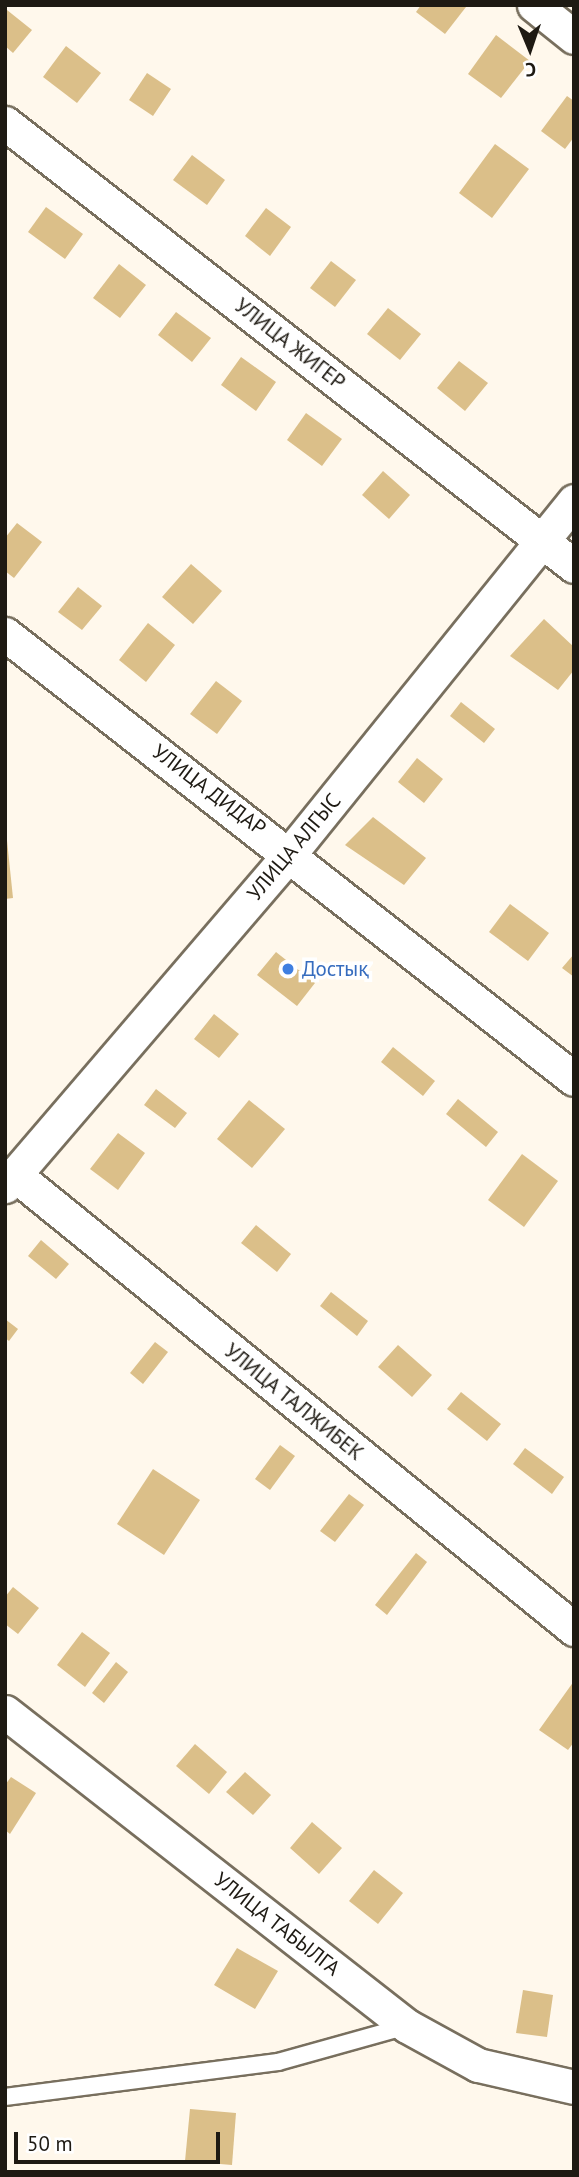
<!DOCTYPE html>
<html>
<head>
<meta charset="utf-8">
<style>
  body { margin:0 }
  #map { position:relative; width:579px; height:2177px; overflow:hidden; background:#fff8ec; font-family:"PT Sans",sans-serif }
  div>[style] { position:absolute }
  .building>* { inset:0; background:#dbbf89 }
  .roads { filter:drop-shadow(2px 0 #786f5e) drop-shadow(-2px 0 #786f5e) drop-shadow(0 2px #786f5e) drop-shadow(0 -2px #786f5e) }
  .lane>* { height:16px; margin:-8px; padding:0 8px; transform-origin:8px; border-radius:8px; background:#fff }
  .street>* { height:33px; margin:-16.5px; padding:0 16.5px; transform-origin:16.5px; border-radius:16.5px; background:#fff }
  .dots>* { width:19px; height:19px; translate:-50% -50%; box-sizing:border-box; border:4px solid #fff; border-radius:50% }
  span { translate:-50% -50%; white-space:nowrap; text-align:center; line-height:1.15; -webkit-text-stroke:7px #fff; paint-order:stroke }
  .street-label { font-size:21px; color:#1e1a13 }
  .shop-label { font-size:21px; color:#366cbe }
  .left { translate:0 -50%; text-align:left }
  .frame { position:absolute; inset:0; border:7px solid #1e1a13; pointer-events:none }
  .north { position:absolute; left:495px; top:14px; width:70px; height:70px; -webkit-text-stroke:5px #fff; paint-order:stroke; rotate:178deg; font-size:19px; font-weight:700; line-height:28px; text-align:center; color:#1e1a13 }
  .north::after { content:''; display:block; margin:auto; width:24px; height:32px; background:#1e1a13; clip-path:polygon(50% 0,100% 100%,50% 72%,0 100%) }
  .scale { position:absolute; left:14px; top:2132px; width:206px; height:32px; box-sizing:border-box; border:4px solid #1e1a13; border-top:0; padding-left:9px; font-size:21px; line-height:24px; white-space:nowrap; color:#1e1a13; -webkit-text-stroke:5px #fff; paint-order:stroke }
</style>
</head>
<body>
<div id="map">
  <div class="building">
    <div style="clip-path:polygon(421px 5px,463px 5px,466px 7px,445px 34px,416px 12px)"></div>
    <div style="clip-path:polygon(7px 10px,32px 30px,13px 53px,5px 46px)"></div>
    <div style="clip-path:polygon(496px 35px,530px 61px,501px 98px,468px 74px)"></div>
    <div style="clip-path:polygon(66px 46px,101px 73px,77px 103px,43px 77px)"></div>
    <div style="clip-path:polygon(147px 73px,171px 89px,153px 116px,129px 100px)"></div>
    <div style="clip-path:polygon(567px 96px,574px 101px,574px 137px,565px 149px,541px 131px)"></div>
    <div style="clip-path:polygon(495px 144px,529px 169px,492px 218px,459px 193px)"></div>
    <div style="clip-path:polygon(192px 155px,225px 180px,207px 205px,173px 180px)"></div>
    <div style="clip-path:polygon(46px 207px,83px 234px,65px 259px,28px 232px)"></div>
    <div style="clip-path:polygon(266px 208px,291px 227px,270px 256px,245px 236px)"></div>
    <div style="clip-path:polygon(331px 261px,356px 280px,335px 307px,310px 288px)"></div>
    <div style="clip-path:polygon(119px 264px,146px 285px,120px 318px,93px 298px)"></div>
    <div style="clip-path:polygon(388px 308px,421px 334px,400px 360px,367px 334px)"></div>
    <div style="clip-path:polygon(176px 312px,211px 338px,192px 362px,158px 335px)"></div>
    <div style="clip-path:polygon(241px 357px,276px 382px,256px 411px,221px 385px)"></div>
    <div style="clip-path:polygon(459px 361px,488px 383px,465px 411px,437px 388px)"></div>
    <div style="clip-path:polygon(306px 413px,342px 439px,322px 466px,287px 440px)"></div>
    <div style="clip-path:polygon(383px 471px,410px 495px,389px 519px,362px 495px)"></div>
    <div style="clip-path:polygon(17px 523px,42px 542px,14px 578px,5px 571px,5px 538px)"></div>
    <div style="clip-path:polygon(191px 564px,222px 591px,193px 624px,162px 597px)"></div>
    <div style="clip-path:polygon(78px 587px,102px 606px,82px 630px,58px 612px)"></div>
    <div style="clip-path:polygon(544px 619px,574px 647px,574px 670px,558px 690px,510px 656px)"></div>
    <div style="clip-path:polygon(148px 623px,175px 645px,146px 682px,119px 660px)"></div>
    <div style="clip-path:polygon(216px 681px,242px 701px,217px 734px,190px 714px)"></div>
    <div style="clip-path:polygon(461px 702px,495px 729px,484px 743px,450px 716px)"></div>
    <div style="clip-path:polygon(417px 758px,443px 779px,424px 803px,398px 782px)"></div>
    <div style="clip-path:polygon(373px 817px,426px 858px,404px 885px,345px 845px)"></div>
    <div style="clip-path:polygon(5px 821px,13px 898px,5px 899px)"></div>
    <div style="clip-path:polygon(510px 904px,549px 933px,528px 961px,489px 932px)"></div>
    <div style="clip-path:polygon(276px 952px,315px 983px,297px 1006px,257px 975px)"></div>
    <div style="clip-path:polygon(574px 954px,574px 977px,562px 968px)"></div>
    <div style="clip-path:polygon(214px 1014px,239px 1034px,219px 1058px,194px 1039px)"></div>
    <div style="clip-path:polygon(393px 1047px,435px 1081px,423px 1096px,381px 1062px)"></div>
    <div style="clip-path:polygon(156px 1089px,187px 1113px,175px 1128px,144px 1105px)"></div>
    <div style="clip-path:polygon(458px 1099px,498px 1132px,486px 1147px,446px 1114px)"></div>
    <div style="clip-path:polygon(249px 1100px,285px 1129px,252px 1168px,217px 1139px)"></div>
    <div style="clip-path:polygon(118px 1133px,145px 1153px,118px 1190px,90px 1169px)"></div>
    <div style="clip-path:polygon(522px 1154px,558px 1181px,524px 1227px,488px 1200px)"></div>
    <div style="clip-path:polygon(256px 1225px,291px 1254px,277px 1272px,241px 1243px)"></div>
    <div style="clip-path:polygon(41px 1240px,69px 1264px,56px 1279px,28px 1256px)"></div>
    <div style="clip-path:polygon(331px 1292px,368px 1321px,357px 1336px,320px 1306px)"></div>
    <div style="clip-path:polygon(5px 1319px,18px 1329px,9px 1341px,5px 1338px)"></div>
    <div style="clip-path:polygon(155px 1342px,168px 1352px,143px 1384px,130px 1373px)"></div>
    <div style="clip-path:polygon(398px 1345px,432px 1375px,412px 1397px,378px 1367px)"></div>
    <div style="clip-path:polygon(461px 1392px,501px 1424px,487px 1441px,447px 1409px)"></div>
    <div style="clip-path:polygon(280px 1445px,295px 1456px,270px 1490px,255px 1479px)"></div>
    <div style="clip-path:polygon(525px 1448px,564px 1477px,552px 1494px,513px 1464px)"></div>
    <div style="clip-path:polygon(153px 1469px,200px 1500px,164px 1555px,117px 1524px)"></div>
    <div style="clip-path:polygon(349px 1494px,364px 1505px,335px 1542px,320px 1531px)"></div>
    <div style="clip-path:polygon(416px 1553px,427px 1562px,387px 1615px,375px 1605px)"></div>
    <div style="clip-path:polygon(13px 1587px,39px 1608px,18px 1634px,5px 1624px,5px 1597px)"></div>
    <div style="clip-path:polygon(82px 1632px,110px 1653px,85px 1687px,57px 1665px)"></div>
    <div style="clip-path:polygon(116px 1662px,128px 1672px,104px 1703px,92px 1693px)"></div>
    <div style="clip-path:polygon(574px 1681px,574px 1742px,568px 1750px,539px 1730px)"></div>
    <div style="clip-path:polygon(195px 1744px,227px 1772px,209px 1794px,176px 1766px)"></div>
    <div style="clip-path:polygon(245px 1772px,271px 1795px,253px 1815px,226px 1792px)"></div>
    <div style="clip-path:polygon(11px 1777px,36px 1793px,10px 1834px,5px 1830px,5px 1785px)"></div>
    <div style="clip-path:polygon(312px 1822px,342px 1848px,319px 1874px,290px 1848px)"></div>
    <div style="clip-path:polygon(374px 1870px,403px 1893px,378px 1924px,349px 1901px)"></div>
    <div style="clip-path:polygon(237px 1948px,278px 1971px,255px 2009px,214px 1985px)"></div>
    <div style="clip-path:polygon(523px 1990px,553px 1995px,547px 2037px,516px 2033px)"></div>
    <div style="clip-path:polygon(190px 2109px,236px 2113px,232px 2165px,185px 2161px)"></div>
  </div>
  <div class="roads">
    <div class="lane">
      <div style="left:5px;top:2097px;width:275px;rotate:-7.3deg"></div>
      <div style="left:278px;top:2062px;width:134px;rotate:-15.6deg"></div>
    </div>
    <div class="street">
      <div style="left:534px;top:5px;width:51px;rotate:38.7deg"></div>
      <div style="left:5px;top:123px;width:721px;rotate:37.9deg"></div>
      <div style="left:5px;top:634px;width:722px;rotate:38.03deg"></div>
      <div style="left:14px;top:1174px;width:722px;rotate:39.09deg"></div>
      <div style="left:5px;top:1186px;width:440px;rotate:-49.4deg"></div>
      <div style="left:291px;top:852px;width:451px;rotate:-51.1deg"></div>
      <div style="left:5px;top:1712px;width:510px;rotate:37.99deg"></div>
      <div style="left:407px;top:2026px;width:81px;rotate:28.8deg"></div>
      <div style="left:478px;top:2065px;width:98px;rotate:12.9deg"></div>
    </div>
  </div>
  <div class="dots">
    <div style="left:288px;top:969px;background:#3f7fe0"></div>
  </div>
  <div class="street-label">
    <span style="left:290px;top:344px;rotate:38deg">УЛИЦА ЖИГЕР</span>
    <span style="left:209px;top:790px;rotate:37deg">УЛИЦА ДИДАР</span>
    <span style="left:294px;top:847px;rotate:-50deg">УЛИЦА АЛГЫС</span>
    <span style="left:294px;top:1402px;rotate:39deg">УЛИЦА ТАЛЖИБЕК</span>
    <span style="left:277px;top:1924px;rotate:38deg">УЛИЦА ТАБЫЛГА</span>
  </div>
  <div class="shop-label">
    <span class="left" style="left:302px;top:969px">Достық</span>
  </div>
  <div class="frame"></div>
  <div class="north">С</div>
  <div class="scale">50 m</div>
</div>
</body>
</html>
